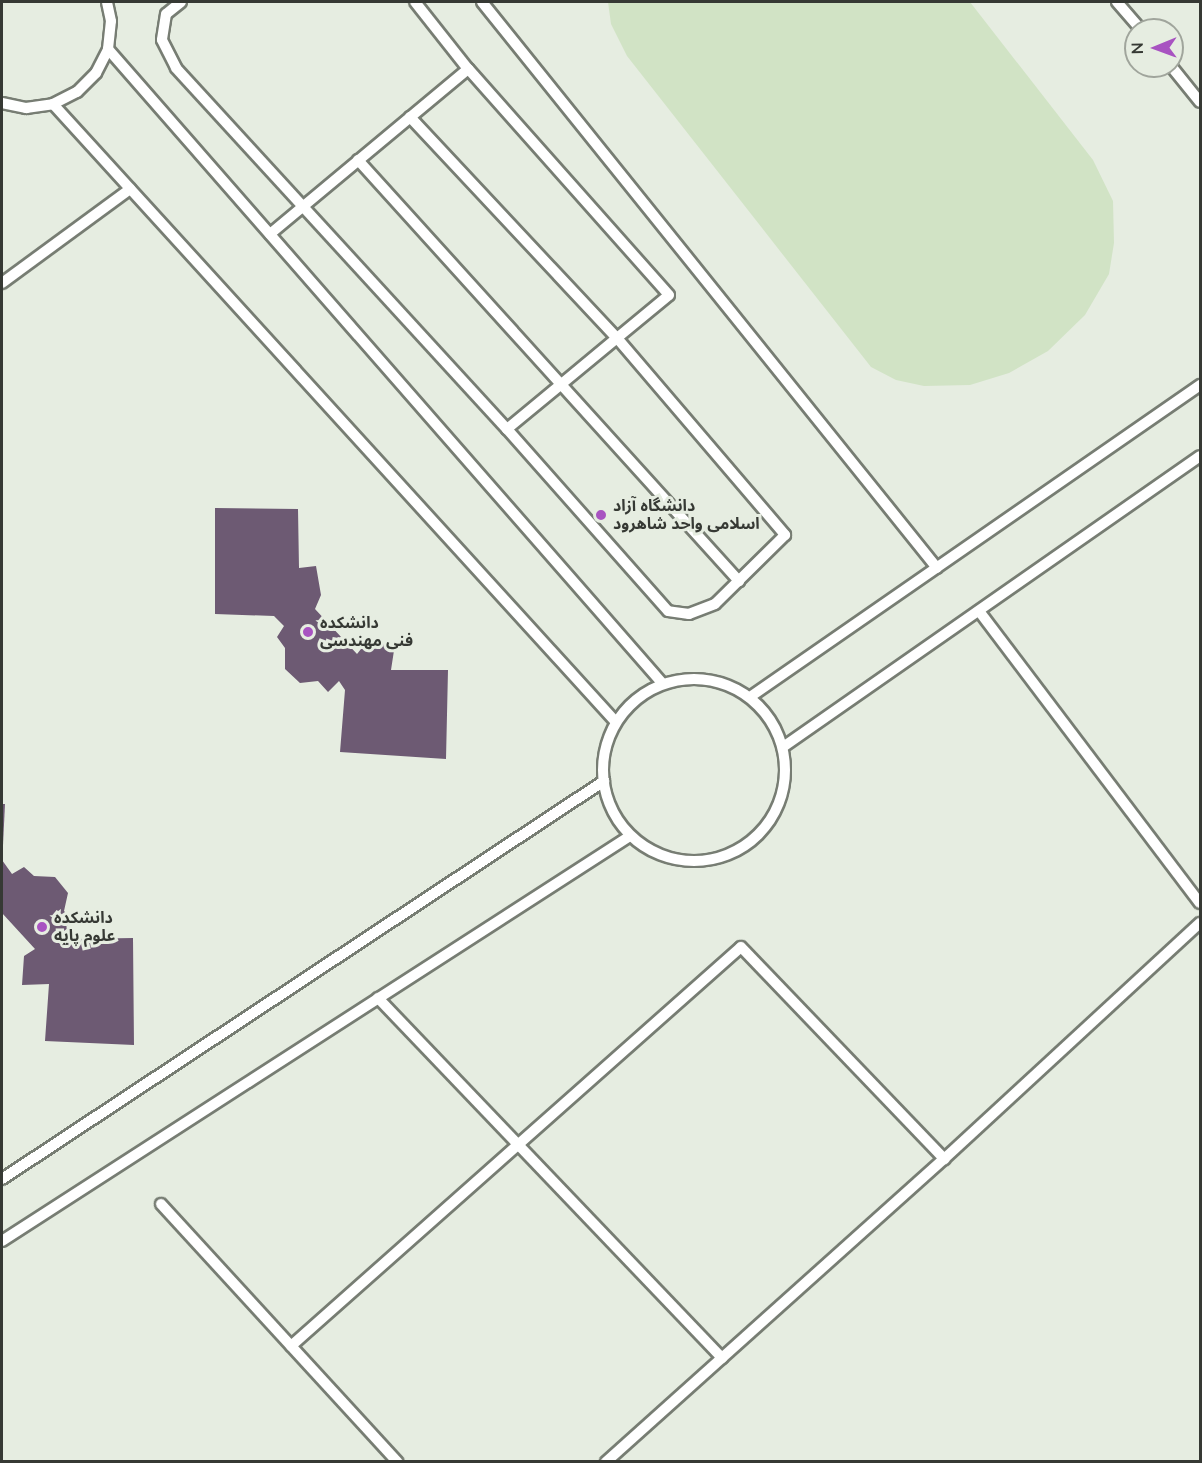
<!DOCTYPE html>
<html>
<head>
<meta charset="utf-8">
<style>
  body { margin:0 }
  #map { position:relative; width:1202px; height:1463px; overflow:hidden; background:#e6ede1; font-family:"Nunito Sans","Noto Sans Arabic",sans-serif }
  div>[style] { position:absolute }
  .green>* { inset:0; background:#d1e3c5 }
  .building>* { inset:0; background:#6d5a73 }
  .roads { filter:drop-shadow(2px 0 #777d73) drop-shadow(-2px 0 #777d73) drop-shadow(0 2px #777d73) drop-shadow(0 -2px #777d73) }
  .lane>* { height:10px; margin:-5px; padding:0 5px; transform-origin:5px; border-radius:5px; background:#fff }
  .lane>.ring { margin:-5px; padding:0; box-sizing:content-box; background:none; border:10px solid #fff; border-radius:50% }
  .dots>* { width:16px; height:16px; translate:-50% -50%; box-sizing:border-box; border:3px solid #e6ede1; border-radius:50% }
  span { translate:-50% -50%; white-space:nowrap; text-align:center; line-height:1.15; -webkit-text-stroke:6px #e6ede1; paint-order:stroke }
  .poi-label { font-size:16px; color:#363934; font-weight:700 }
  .left { translate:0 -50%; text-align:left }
  .frame { position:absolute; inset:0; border:3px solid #363934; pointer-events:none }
  .north { position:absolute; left:1124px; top:18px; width:60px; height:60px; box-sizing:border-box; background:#e6ede1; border:2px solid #a0a59c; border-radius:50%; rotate:269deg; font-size:16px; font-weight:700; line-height:24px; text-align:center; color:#363934 }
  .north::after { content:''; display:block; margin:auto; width:21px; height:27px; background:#a853c1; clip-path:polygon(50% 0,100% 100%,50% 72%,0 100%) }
</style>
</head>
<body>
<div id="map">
  <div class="green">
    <div style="clip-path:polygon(608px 2px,970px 2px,1093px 160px,1113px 201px,1114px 243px,1109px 274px,1085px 315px,1048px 351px,1009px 373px,970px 385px,924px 386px,896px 380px,871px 367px,627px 56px,611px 24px)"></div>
  </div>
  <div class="building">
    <div style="clip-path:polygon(215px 508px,298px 509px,299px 568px,316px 566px,321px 595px,315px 609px,357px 654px,365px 644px,395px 644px,391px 670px,448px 670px,446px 759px,340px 752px,345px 690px,339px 681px,328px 692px,318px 681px,300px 683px,285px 669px,285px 648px,277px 637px,284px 626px,274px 616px,215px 614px)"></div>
    <div style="clip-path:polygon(2px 804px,5px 804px,3px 845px,2px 845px)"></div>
    <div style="clip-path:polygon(2px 860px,12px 874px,24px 867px,34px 876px,55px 877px,68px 893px,64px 911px,75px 922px,63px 932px,72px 939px,133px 938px,134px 1045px,45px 1041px,49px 984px,22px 985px,24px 956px,35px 949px,2px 913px)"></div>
  </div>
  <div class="roads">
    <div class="lane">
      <div style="left:181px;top:2px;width:19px;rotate:141deg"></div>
      <div style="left:166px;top:14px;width:26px;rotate:99deg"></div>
      <div style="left:162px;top:40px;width:31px;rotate:63deg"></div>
      <div style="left:176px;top:68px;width:490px;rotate:47.5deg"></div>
      <div style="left:482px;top:2px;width:726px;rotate:51.2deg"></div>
      <div style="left:1117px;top:2px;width:37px;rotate:49deg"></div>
      <div style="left:108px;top:49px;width:843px;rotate:48.85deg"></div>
      <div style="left:1171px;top:66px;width:46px;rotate:51.1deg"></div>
      <div style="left:2px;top:103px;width:25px;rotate:12deg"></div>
      <div style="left:26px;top:108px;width:27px;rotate:-8deg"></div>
      <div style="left:53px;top:104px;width:27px;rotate:-27deg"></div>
      <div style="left:77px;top:92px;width:27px;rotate:-45deg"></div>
      <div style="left:96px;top:73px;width:27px;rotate:-63deg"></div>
      <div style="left:108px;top:49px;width:28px;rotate:-84deg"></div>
      <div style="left:111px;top:21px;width:19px;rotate:-102deg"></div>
      <div style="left:53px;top:104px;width:836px;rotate:47.67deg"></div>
      <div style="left:410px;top:117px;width:303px;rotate:46.9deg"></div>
      <div style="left:617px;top:338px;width:259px;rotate:49.5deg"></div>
      <div style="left:785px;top:535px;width:98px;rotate:135.4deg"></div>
      <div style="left:715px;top:604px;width:28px;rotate:159deg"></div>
      <div style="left:689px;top:614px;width:21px;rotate:-172deg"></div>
      <div style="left:668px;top:611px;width:243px;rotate:-131.5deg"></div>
      <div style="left:507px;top:429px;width:67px;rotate:-39.6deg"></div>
      <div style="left:559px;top:386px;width:75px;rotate:-39.6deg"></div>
      <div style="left:617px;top:338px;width:67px;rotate:-39.6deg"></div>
      <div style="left:669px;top:295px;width:302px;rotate:-131.6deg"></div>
      <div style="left:358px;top:160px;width:568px;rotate:47.86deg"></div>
      <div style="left:270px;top:234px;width:258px;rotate:-39.8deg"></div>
      <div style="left:468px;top:69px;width:85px;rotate:-128.3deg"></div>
      <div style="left:2px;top:283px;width:159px;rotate:-36.3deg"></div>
      <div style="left:979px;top:611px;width:366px;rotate:52.9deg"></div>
      <div class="ring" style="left:603px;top:679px;width:172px;height:172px"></div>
      <div style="left:750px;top:697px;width:548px;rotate:-34.73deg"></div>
      <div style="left:783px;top:747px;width:508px;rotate:-34.91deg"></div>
      <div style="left:378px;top:998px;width:498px;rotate:46.3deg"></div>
      <div style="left:2px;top:1179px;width:722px;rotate:-33.47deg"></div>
      <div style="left:161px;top:1204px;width:350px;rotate:47.5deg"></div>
      <div style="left:2px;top:1241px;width:747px;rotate:-32.82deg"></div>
      <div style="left:291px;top:1346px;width:601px;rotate:-41.56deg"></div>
      <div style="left:741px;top:947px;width:294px;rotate:46.2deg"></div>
      <div style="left:606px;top:1462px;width:454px;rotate:-41.9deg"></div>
      <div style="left:944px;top:1159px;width:348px;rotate:-42.7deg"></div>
    </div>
  </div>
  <div class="dots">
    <div style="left:601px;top:515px;background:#a853c1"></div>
    <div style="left:308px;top:632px;background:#a853c1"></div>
    <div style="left:42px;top:927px;background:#a853c1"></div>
  </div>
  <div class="poi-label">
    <span class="left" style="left:613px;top:515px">دانشگاه آزاد<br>اسلامی واحد شاهرود</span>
    <span class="left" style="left:320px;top:632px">دانشکده<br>فنی مهندسی</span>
    <span class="left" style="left:54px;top:927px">دانشکده<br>علوم پایه</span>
  </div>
  <div class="frame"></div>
  <div class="north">N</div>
</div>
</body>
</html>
